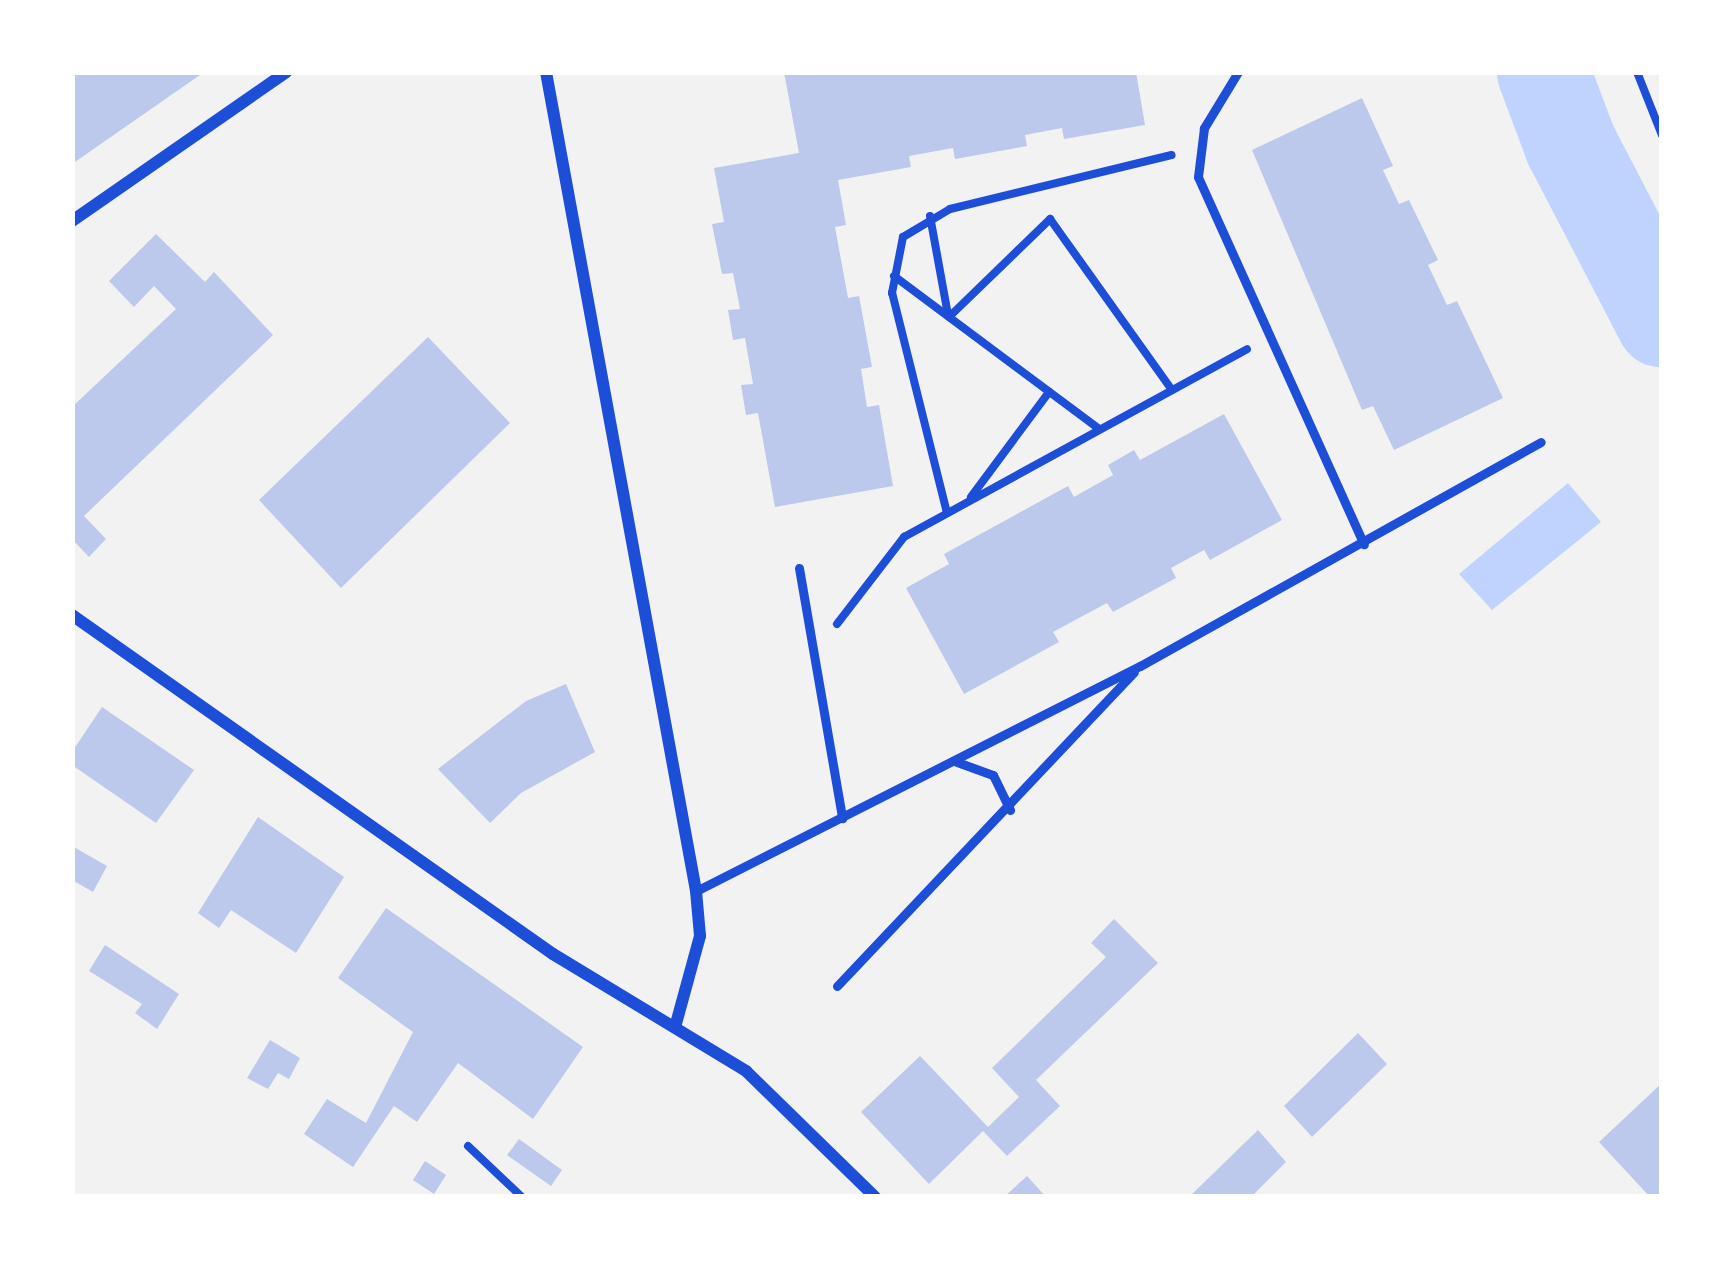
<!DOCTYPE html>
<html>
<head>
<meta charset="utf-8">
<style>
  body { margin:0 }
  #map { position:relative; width:1734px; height:1269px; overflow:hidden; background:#f2f2f2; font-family:"PT Sans Narrow",sans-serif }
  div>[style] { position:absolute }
  .water>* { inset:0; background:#bfd3fe }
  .river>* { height:93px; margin:-46.5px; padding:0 46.5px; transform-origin:46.5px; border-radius:46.5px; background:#bfd3fe }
  .building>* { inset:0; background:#bdc9ec }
  .path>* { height:8px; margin:-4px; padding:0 4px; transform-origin:4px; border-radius:4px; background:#1d4ed8 }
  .service>* { height:9px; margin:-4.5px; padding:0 4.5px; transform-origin:4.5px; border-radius:4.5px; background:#1d4ed8 }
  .minor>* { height:12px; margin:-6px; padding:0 6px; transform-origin:6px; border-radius:6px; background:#1d4ed8 }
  span { translate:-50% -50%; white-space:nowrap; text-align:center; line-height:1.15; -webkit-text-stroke:9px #fff; paint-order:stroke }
  .frame { position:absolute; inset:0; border:75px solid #fff; pointer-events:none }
</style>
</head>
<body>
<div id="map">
  <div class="water">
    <div style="clip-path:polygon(1568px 483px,1601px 522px,1492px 610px,1459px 574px)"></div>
  </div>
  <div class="river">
    <div style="left:1543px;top:72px;width:77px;rotate:69.4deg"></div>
    <div style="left:1570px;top:144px;width:199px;rotate:62.5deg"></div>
  </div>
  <div class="building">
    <div style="clip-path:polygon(72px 72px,198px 72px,200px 75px,72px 164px)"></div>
    <div style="clip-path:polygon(784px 72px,1136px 72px,1145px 125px,1064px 139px,1062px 128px,1025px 135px,1027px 146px,955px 159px,953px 148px,909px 156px,911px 167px,838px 180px,846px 225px,835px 227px,848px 298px,859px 296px,872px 367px,861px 369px,867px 407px,879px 405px,893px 486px,775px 507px,758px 413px,746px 415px,741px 385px,753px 384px,745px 338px,733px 340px,728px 310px,740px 309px,733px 273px,722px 274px,712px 224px,724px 222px,714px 168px,799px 153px)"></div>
    <div style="clip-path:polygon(1362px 98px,1393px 166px,1383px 170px,1399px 204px,1409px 200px,1438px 260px,1428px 265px,1447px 305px,1457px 301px,1503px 398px,1394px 450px,1373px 406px,1362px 410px,1252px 150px)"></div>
    <div style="clip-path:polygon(156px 234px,205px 282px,214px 272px,273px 335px,84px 516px,106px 539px,89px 557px,72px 539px,72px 407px,176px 309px,154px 286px,134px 307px,109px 281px)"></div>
    <div style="clip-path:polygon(428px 337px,510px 423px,341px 588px,259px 500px)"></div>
    <div style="clip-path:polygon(1224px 414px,1282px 520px,1210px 560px,1204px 550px,1171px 568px,1176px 578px,1113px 612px,1107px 603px,1053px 632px,1059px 642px,964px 694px,906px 588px,949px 564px,944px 554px,1068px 486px,1074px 497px,1113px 475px,1108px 465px,1134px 450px,1140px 460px)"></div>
    <div style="clip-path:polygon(566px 684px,595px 752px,521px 793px,490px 823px,438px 769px,526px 701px)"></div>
    <div style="clip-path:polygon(102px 707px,194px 770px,156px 823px,72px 765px,72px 752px)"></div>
    <div style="clip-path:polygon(258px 817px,344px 877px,296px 953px,231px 910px,219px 928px,198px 913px)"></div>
    <div style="clip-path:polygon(72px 846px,107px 866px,93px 892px,72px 880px)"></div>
    <div style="clip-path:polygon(386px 908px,583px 1047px,533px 1119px,458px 1063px,417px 1122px,394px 1106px,353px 1167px,304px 1134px,327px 1099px,366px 1123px,413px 1032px,338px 978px)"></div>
    <div style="clip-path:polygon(1114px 919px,1158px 963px,1036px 1080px,1060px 1106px,1007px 1156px,983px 1131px,929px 1184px,861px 1112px,920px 1056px,988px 1127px,1019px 1097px,992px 1068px,1106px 957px,1091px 943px)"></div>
    <div style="clip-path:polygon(105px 945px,179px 994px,157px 1029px,135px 1013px,142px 1004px,89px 971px)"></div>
    <div style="clip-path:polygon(1358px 1033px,1387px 1064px,1312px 1137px,1284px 1106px)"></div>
    <div style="clip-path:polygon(270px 1040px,300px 1058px,289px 1079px,278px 1073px,268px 1089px,247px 1078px)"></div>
    <div style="clip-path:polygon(1662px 1083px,1662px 1197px,1650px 1197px,1599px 1142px)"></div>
    <div style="clip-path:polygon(1258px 1130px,1286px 1162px,1251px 1197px,1189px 1197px)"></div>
    <div style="clip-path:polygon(519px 1139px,562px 1170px,551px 1186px,507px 1155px)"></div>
    <div style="clip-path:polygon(425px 1161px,446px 1175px,434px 1194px,413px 1180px)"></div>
    <div style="clip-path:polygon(1027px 1176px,1046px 1197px,1004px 1197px)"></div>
  </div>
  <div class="path">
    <div style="left:1637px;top:72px;width:68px;rotate:68.4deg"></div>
    <div style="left:930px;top:216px;width:101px;rotate:79.7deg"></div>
    <div style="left:894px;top:276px;width:256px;rotate:36.7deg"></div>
    <div style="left:949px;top:317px;width:141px;rotate:-44.1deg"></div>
    <div style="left:1050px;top:219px;width:210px;rotate:54.5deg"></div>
    <div style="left:971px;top:497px;width:131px;rotate:-53.4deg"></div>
    <div style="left:947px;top:513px;width:227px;rotate:-104deg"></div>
    <div style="left:892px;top:293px;width:57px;rotate:-78.9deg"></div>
    <div style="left:903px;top:237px;width:55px;rotate:-30.8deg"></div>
    <div style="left:950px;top:209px;width:228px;rotate:-13.7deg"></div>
    <div style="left:837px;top:624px;width:110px;rotate:-52.4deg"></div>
    <div style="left:904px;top:537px;width:391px;rotate:-28.7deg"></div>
    <div style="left:468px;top:1146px;width:74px;rotate:43.4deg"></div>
  </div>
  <div class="service">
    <div style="left:1238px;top:72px;width:66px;rotate:121.3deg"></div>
    <div style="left:1204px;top:128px;width:49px;rotate:97deg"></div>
    <div style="left:1198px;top:177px;width:403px;rotate:65.7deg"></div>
    <div style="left:799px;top:568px;width:254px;rotate:80.2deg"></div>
    <div style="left:957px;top:762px;width:38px;rotate:20deg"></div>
    <div style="left:993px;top:775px;width:39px;rotate:64deg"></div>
    <div style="left:696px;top:891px;width:498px;rotate:-26.9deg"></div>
    <div style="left:1140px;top:666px;width:459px;rotate:-29.2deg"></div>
    <div style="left:837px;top:986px;width:432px;rotate:-46.6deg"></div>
  </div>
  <div class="minor">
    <div style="left:546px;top:72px;width:833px;rotate:79.62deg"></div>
    <div style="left:696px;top:891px;width:45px;rotate:84.9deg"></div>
    <div style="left:700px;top:936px;width:91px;rotate:105.3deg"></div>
    <div style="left:72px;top:221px;width:261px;rotate:-34.8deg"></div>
    <div style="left:72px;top:615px;width:588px;rotate:35.18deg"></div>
    <div style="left:553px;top:954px;width:226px;rotate:31.2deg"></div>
    <div style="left:746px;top:1071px;width:180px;rotate:44.3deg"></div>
  </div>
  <div class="frame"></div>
</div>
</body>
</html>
